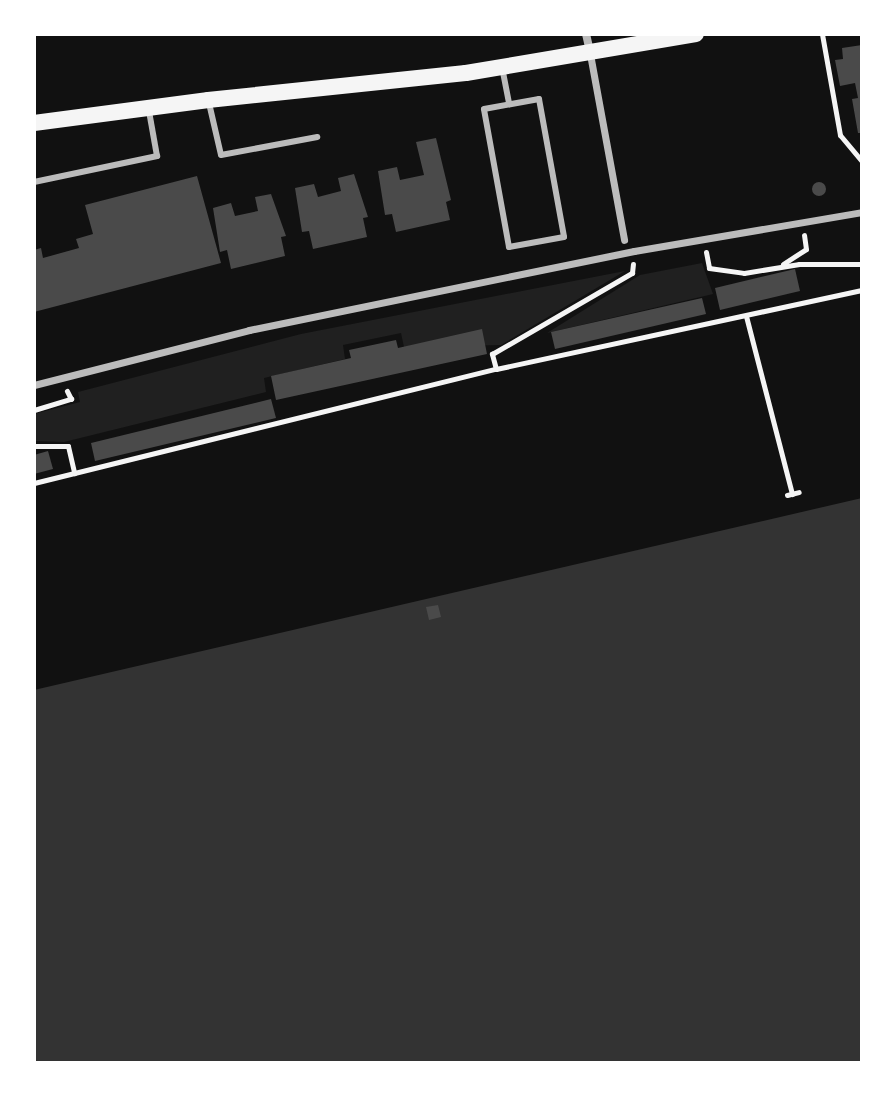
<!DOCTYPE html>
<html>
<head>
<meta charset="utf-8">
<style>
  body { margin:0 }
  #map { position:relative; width:896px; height:1097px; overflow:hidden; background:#111; font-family:Bitter,serif }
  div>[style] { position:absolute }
  .green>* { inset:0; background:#202020 }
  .water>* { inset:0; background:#333 }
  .building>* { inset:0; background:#4a4a4a }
  .round { border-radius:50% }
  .path>* { height:5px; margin:-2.5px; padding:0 2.5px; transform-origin:2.5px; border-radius:2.5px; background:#f5f5f5 }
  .service>* { height:6px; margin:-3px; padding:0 3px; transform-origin:3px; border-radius:3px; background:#bcbcbc }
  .pedestrian>* { height:7px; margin:-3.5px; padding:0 3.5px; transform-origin:3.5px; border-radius:3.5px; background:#bcbcbc }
  .minor>* { height:8px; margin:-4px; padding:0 4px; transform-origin:4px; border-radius:4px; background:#bcbcbc }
  .secondary>* { height:16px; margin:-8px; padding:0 8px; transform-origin:8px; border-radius:8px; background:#f5f5f5 }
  span { translate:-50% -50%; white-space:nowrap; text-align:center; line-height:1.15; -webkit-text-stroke:6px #fff; paint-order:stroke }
  .frame { position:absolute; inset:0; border:36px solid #fff; pointer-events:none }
</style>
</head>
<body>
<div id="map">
  <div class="green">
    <div style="clip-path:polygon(702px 263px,713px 294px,547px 333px,640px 275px)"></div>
    <div style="clip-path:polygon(625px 271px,501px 345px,404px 347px,401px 333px,343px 345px,345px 359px,264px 378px,266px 392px,64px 442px,34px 441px,34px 414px,80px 402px,78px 392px,301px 334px)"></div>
  </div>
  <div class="water">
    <div style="clip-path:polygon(862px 498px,862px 1063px,34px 1063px,34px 690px)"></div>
  </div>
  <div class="building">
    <div style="clip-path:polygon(862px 45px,862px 133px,858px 133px,852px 99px,858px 98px,855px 83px,840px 86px,835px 60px,843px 59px,842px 48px)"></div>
    <div style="clip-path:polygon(436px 138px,451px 200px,446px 202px,450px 220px,396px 232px,392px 214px,385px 215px,378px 171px,397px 167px,400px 180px,424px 175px,416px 142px)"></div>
    <div style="clip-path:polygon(354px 174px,368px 217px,363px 218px,367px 237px,313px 249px,309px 231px,302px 232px,295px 188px,314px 184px,318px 197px,341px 191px,338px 178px)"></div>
    <div style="clip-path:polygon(197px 176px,221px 263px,34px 312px,34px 250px,41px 248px,43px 258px,79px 248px,76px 239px,93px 234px,85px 205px)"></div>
    <div class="round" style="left:812px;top:182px;width:14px;height:14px"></div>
    <div style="clip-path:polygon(271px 194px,286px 236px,281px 237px,285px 256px,231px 269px,227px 250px,220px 252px,213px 208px,231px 203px,235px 216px,258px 211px,255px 197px)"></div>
    <div style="clip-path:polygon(795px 269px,800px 291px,720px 310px,715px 288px)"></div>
    <div style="clip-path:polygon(702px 298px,706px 314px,555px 349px,551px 332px)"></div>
    <div style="clip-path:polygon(482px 329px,487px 354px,276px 400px,271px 376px,351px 358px,349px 350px,396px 340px,398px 348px)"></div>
    <div style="clip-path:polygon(271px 399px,276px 418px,95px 461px,91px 443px)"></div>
    <div style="clip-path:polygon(48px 451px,53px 469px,34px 474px,34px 455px)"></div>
    <div style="clip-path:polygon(438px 605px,441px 617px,429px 620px,426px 607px)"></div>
  </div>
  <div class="path">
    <div style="left:822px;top:34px;width:103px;rotate:79.9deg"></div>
    <div style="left:840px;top:135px;width:34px;rotate:50deg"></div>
    <div style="left:706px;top:252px;width:16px;rotate:79deg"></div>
    <div style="left:709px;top:268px;width:35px;rotate:8deg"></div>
    <div style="left:744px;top:273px;width:56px;rotate:-9.3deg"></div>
    <div style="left:799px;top:264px;width:63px"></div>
    <div style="left:783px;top:264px;width:27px;rotate:-33deg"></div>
    <div style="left:806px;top:249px;width:14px;rotate:-98deg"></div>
    <div style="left:746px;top:316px;width:184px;rotate:75.5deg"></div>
    <div style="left:496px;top:369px;width:16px;rotate:-105deg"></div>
    <div style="left:492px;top:354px;width:162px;rotate:-30.1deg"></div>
    <div style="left:632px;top:273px;width:9px;rotate:-84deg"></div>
    <div style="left:34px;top:410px;width:39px;rotate:-17deg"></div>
    <div style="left:71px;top:399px;width:9px;rotate:-117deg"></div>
    <div style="left:34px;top:446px;width:34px"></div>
    <div style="left:68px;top:446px;width:28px;rotate:77deg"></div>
    <div style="left:34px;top:483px;width:476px;rotate:-13.9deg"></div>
    <div style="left:496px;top:369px;width:374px;rotate:-12.2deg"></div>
    <div style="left:787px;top:495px;width:12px;rotate:-14deg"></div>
  </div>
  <div class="service">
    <div style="left:502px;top:67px;width:38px;rotate:79deg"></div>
    <div style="left:539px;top:99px;width:140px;rotate:79.7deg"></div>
    <div style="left:564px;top:237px;width:56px;rotate:169.7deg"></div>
    <div style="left:509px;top:247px;width:140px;rotate:-100.3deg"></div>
    <div style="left:484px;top:109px;width:56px;rotate:-10.3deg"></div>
    <div style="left:209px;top:103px;width:53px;rotate:77deg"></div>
    <div style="left:221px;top:155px;width:98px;rotate:-10.6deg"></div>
    <div style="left:34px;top:182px;width:126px;rotate:-11.9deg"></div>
    <div style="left:157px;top:156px;width:46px;rotate:-100.1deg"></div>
  </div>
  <div class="pedestrian">
    <div style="left:590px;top:54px;width:189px;rotate:79.6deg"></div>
    <div style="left:34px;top:385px;width:222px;rotate:-14.3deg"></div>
    <div style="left:249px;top:330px;width:393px;rotate:-11.6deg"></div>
    <div style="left:634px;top:251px;width:231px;rotate:-9.7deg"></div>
  </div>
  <div class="minor">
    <div style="left:586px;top:34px;width:18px;rotate:77deg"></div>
  </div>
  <div class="secondary">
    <div style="left:34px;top:123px;width:176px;rotate:-7.5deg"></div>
    <div style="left:208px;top:100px;width:259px;rotate:-6deg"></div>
    <div style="left:466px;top:73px;width:233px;rotate:-9.6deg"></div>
  </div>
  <div class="frame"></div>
</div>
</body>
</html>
